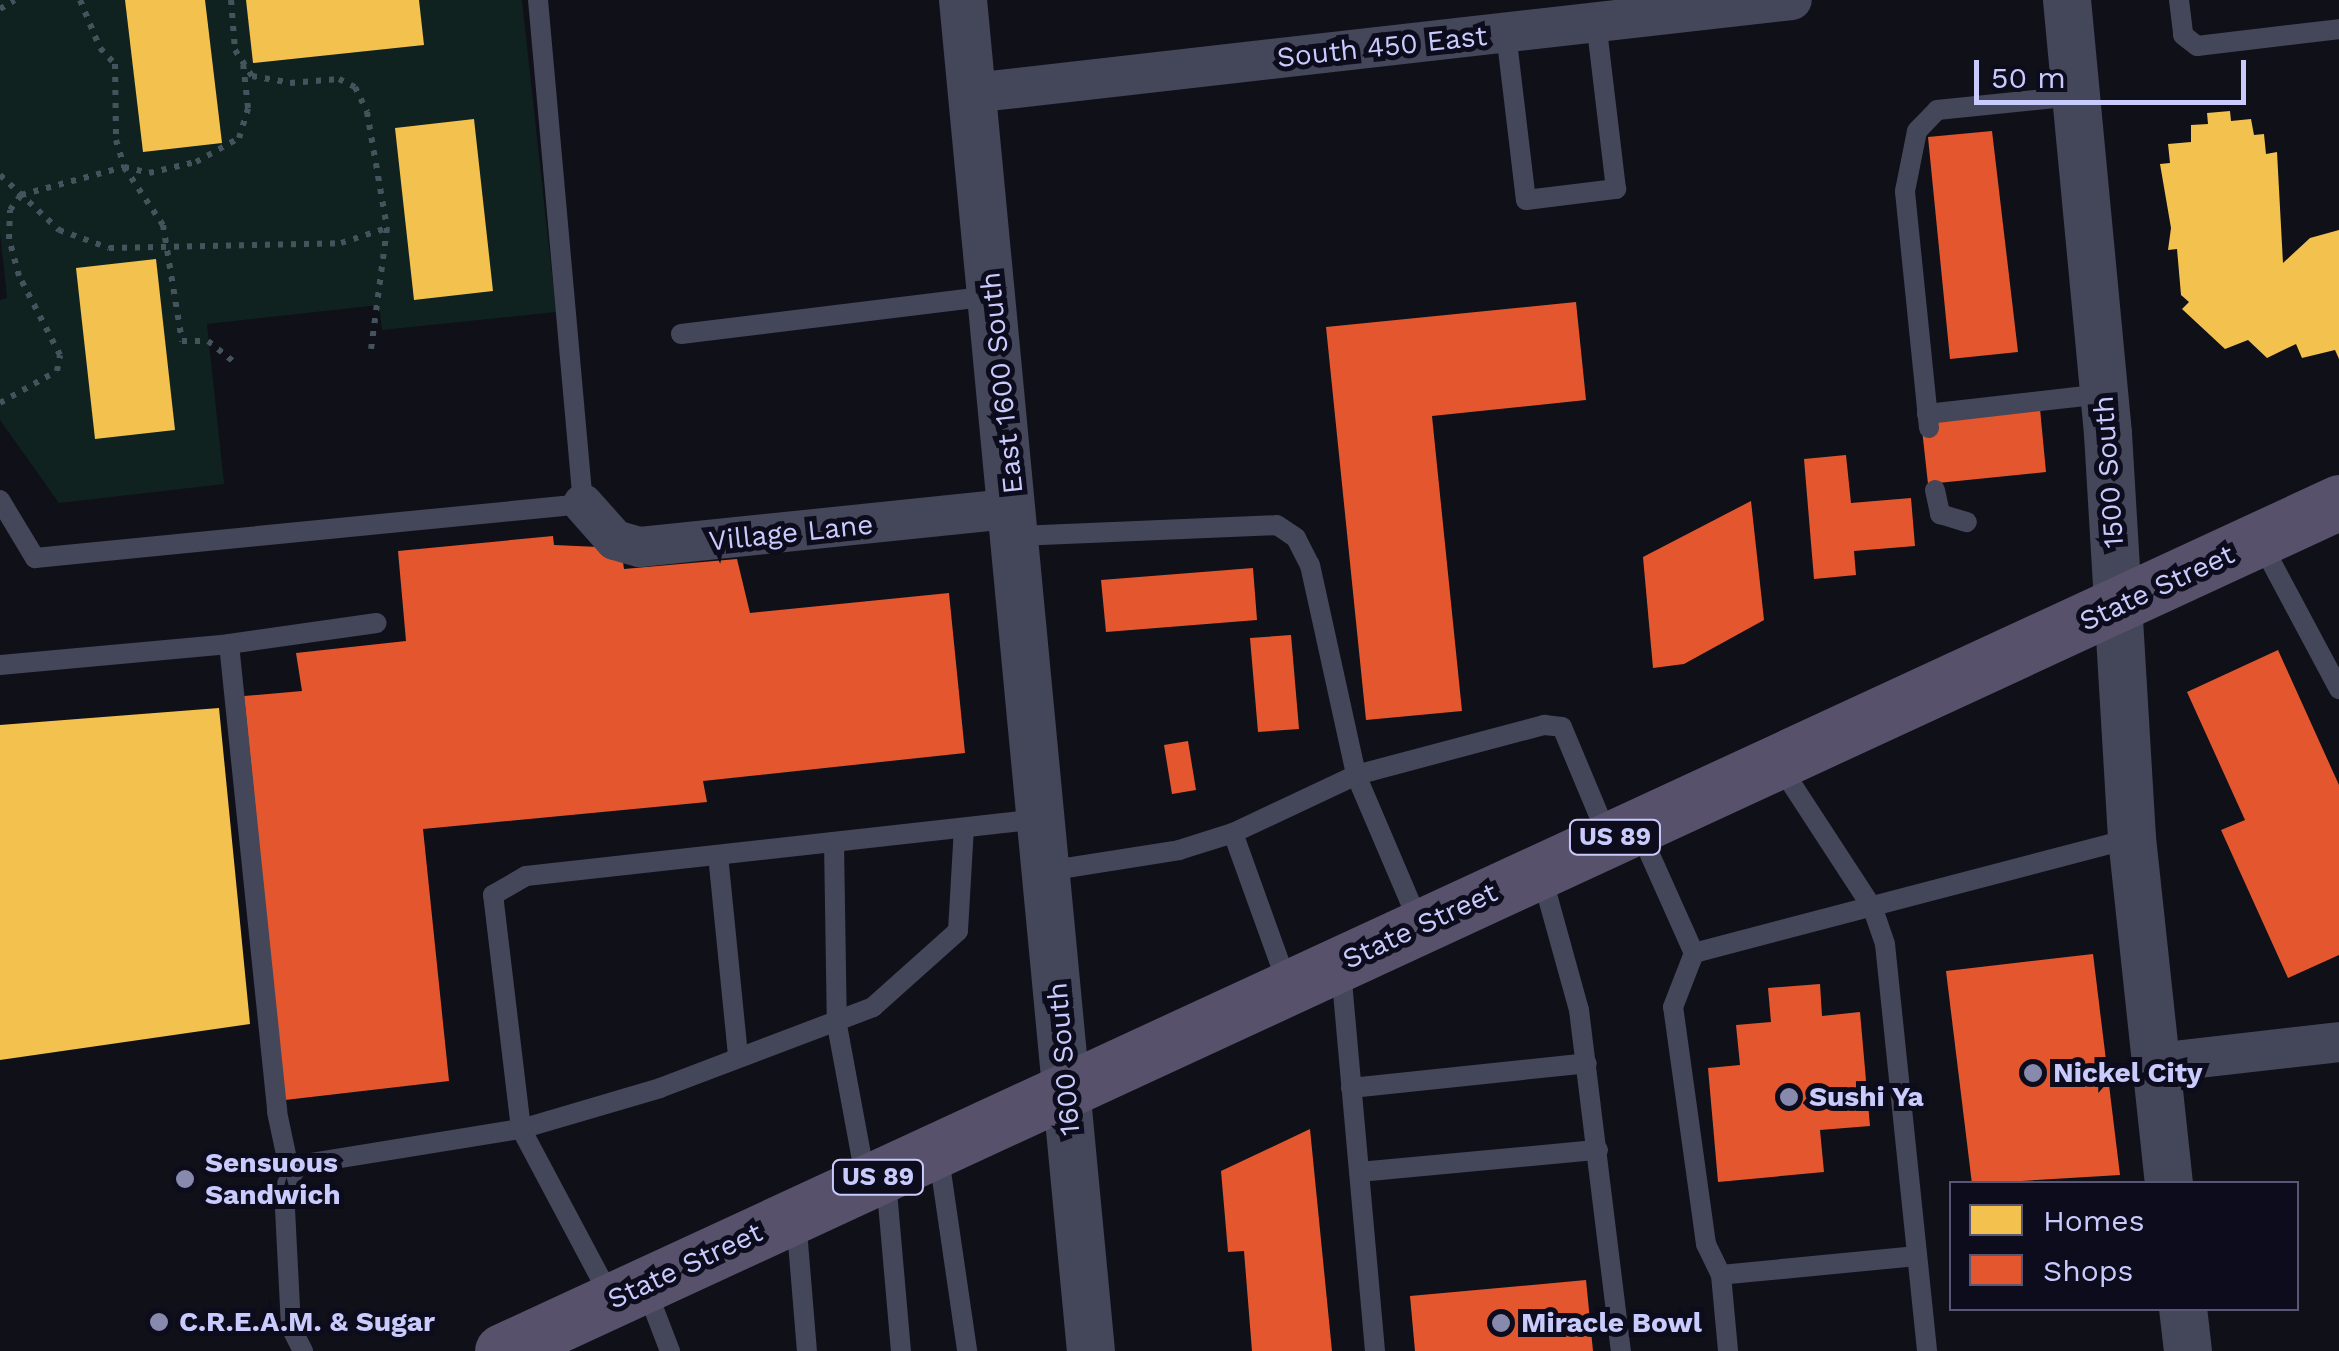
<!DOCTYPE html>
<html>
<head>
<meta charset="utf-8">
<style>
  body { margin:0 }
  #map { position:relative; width:2339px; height:1351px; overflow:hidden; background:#101018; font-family:"Work Sans",sans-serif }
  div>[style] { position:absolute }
  .green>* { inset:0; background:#0f2220 }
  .homes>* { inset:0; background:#f2c14e }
  .shops>* { inset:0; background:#e4572e }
  .path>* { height:6px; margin-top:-3px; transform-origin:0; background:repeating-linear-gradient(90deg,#45545c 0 5px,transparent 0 13px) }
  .service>* { height:20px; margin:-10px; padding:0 10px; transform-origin:10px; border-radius:10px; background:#444659 }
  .minor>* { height:40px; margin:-20px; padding:0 20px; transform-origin:20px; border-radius:20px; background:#444659 }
  .tertiary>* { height:48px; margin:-24px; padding:0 24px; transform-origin:24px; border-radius:24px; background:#444659 }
  .primary>* { height:55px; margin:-27.5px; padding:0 27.5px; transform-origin:27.5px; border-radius:27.5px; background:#57516c }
  .dots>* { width:28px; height:28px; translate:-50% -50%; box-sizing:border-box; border:5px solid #0c0c1c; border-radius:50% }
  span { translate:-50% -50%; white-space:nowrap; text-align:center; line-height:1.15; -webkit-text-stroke:10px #0c0c1c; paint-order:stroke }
  .shield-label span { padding:2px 8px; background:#0c0c1c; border:2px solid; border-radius:8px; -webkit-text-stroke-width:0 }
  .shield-label { font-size:25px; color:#c9cbfd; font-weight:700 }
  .street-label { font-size:28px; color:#c9cbfd }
  .poi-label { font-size:28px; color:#c9cbfd; font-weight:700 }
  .left { translate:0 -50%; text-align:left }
  .legend { position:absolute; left:1949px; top:1181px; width:350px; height:130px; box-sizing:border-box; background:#0c0c1c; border:2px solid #585876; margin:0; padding:12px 18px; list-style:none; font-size:30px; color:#c9cbfd }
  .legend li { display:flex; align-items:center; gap:20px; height:50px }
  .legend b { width:50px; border:2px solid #585876 }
  .scale { position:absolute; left:1974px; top:60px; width:272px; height:45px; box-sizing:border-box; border:5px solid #c9cbfd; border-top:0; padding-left:12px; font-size:30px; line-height:35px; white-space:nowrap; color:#c9cbfd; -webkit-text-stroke:8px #0c0c1c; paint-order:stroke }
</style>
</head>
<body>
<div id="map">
  <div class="green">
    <div style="clip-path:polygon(0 0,125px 0,144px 152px,205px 0,246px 0,253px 63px,423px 45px,419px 0,522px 0,556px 312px,382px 330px,379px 305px,207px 324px,224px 484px,59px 503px,0 420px,0 300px,7px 298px,0 232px)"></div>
  </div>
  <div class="homes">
    <div style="clip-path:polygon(125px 0,205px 0,222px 143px,143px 152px)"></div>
    <div style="clip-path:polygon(246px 0,419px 0,424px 45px,253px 63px)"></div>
    <div style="clip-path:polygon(2230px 111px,2231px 121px,2251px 119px,2254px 135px,2264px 134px,2266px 154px,2277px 152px,2283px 263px,2310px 238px,2339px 230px,2339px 359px,2335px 350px,2302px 358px,2296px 344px,2267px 358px,2248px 340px,2225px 349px,2182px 309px,2189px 302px,2181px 295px,2177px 249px,2168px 250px,2171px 228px,2160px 164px,2170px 163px,2168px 144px,2191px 142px,2191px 125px,2208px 124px,2207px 113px)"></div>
    <div style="clip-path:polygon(474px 119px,493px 291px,414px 300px,395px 128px)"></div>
    <div style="clip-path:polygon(156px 259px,175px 430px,95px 439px,76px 268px)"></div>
    <div style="clip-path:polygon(219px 708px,250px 1024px,0 1060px,0 725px)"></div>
  </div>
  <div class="shops">
    <div style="clip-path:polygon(1992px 131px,2018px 352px,1950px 359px,1928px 137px)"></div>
    <div style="clip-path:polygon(1576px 302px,1586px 400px,1432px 416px,1462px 711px,1366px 720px,1326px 327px)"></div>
    <div style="clip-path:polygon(2040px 409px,2046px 472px,1928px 484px,1921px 420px)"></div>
    <div style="clip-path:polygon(1846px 455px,1851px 503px,1911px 498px,1915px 546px,1854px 551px,1856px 575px,1814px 579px,1804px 459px)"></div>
    <div style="clip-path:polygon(1751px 501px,1764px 620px,1684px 664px,1653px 668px,1643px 557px)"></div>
    <div style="clip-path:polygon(553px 536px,554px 545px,621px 548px,624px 569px,737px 559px,750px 613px,949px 593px,965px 753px,703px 781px,707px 802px,423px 829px,449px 1081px,285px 1100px,244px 696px,302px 691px,296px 653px,406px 641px,398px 551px)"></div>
    <div style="clip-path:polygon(1253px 568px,1257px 620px,1106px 632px,1101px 580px)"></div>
    <div style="clip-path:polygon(1291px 635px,1299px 729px,1258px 732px,1250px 638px)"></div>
    <div style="clip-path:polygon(2278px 650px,2339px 785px,2339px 955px,2288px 978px,2221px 830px,2245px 820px,2187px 692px)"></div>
    <div style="clip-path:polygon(1188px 741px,1196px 790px,1172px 794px,1164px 745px)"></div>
    <div style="clip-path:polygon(2093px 954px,2120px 1175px,1972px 1184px,1946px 971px)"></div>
    <div style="clip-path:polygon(1820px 984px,1822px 1016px,1860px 1012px,1870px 1126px,1820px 1130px,1824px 1172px,1718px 1182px,1708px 1068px,1740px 1065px,1736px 1025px,1771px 1022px,1768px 988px)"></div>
    <div style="clip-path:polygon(1310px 1129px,1332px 1351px,1252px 1351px,1244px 1251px,1228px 1252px,1221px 1171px)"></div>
    <div style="clip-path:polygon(1586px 1280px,1593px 1351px,1415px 1351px,1410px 1296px)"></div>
  </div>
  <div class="path">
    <div style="left:80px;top:0;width:52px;rotate:67.4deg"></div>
    <div style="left:100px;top:48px;width:22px;rotate:47deg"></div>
    <div style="left:115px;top:64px;width:76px;rotate:89.2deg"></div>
    <div style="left:116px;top:140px;width:28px;rotate:73deg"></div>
    <div style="left:124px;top:167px;width:70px;rotate:56.1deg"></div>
    <div style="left:163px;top:225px;width:118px;rotate:80.7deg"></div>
    <div style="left:182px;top:341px;width:26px"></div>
    <div style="left:208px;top:341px;width:36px;rotate:39deg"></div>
    <div style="left:231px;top:0;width:50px;rotate:85.4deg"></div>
    <div style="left:235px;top:50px;width:31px;rotate:57deg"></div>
    <div style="left:252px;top:76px;width:39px;rotate:10deg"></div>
    <div style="left:290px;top:83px;width:49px;rotate:-4.7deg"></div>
    <div style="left:339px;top:79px;width:18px;rotate:27deg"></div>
    <div style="left:355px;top:87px;width:28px;rotate:64deg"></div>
    <div style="left:367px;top:112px;width:118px;rotate:80.2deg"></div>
    <div style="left:387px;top:228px;width:122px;rotate:97.5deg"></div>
    <div style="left:0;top:9px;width:17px;rotate:-31deg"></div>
    <div style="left:0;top:175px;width:81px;rotate:43deg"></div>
    <div style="left:59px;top:230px;width:53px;rotate:19.8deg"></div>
    <div style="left:109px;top:248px;width:232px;rotate:-1.2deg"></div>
    <div style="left:341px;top:243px;width:48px;rotate:-18.1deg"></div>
    <div style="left:0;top:403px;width:65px;rotate:-29.3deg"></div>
    <div style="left:57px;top:371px;width:16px;rotate:-79deg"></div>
    <div style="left:60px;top:355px;width:89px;rotate:-117.4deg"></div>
    <div style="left:19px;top:276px;width:38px;rotate:-105deg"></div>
    <div style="left:9px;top:239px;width:29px;rotate:-88deg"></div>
    <div style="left:10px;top:210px;width:19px;rotate:-54deg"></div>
    <div style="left:21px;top:195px;width:107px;rotate:-15.2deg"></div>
    <div style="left:124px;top:167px;width:26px;rotate:13deg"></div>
    <div style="left:149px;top:173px;width:48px;rotate:-13.2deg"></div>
    <div style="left:196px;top:162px;width:49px;rotate:-29.2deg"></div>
    <div style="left:239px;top:138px;width:31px;rotate:-73deg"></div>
    <div style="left:248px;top:108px;width:45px;rotate:-96.3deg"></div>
  </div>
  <div class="service">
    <div style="left:2179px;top:0;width:35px;rotate:83deg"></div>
    <div style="left:2183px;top:35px;width:18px;rotate:38deg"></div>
    <div style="left:2197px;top:46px;width:143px;rotate:-6.8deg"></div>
    <div style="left:1506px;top:33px;width:168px;rotate:83.2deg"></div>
    <div style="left:1526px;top:200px;width:91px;rotate:-7deg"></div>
    <div style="left:1616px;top:189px;width:168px;rotate:-96.8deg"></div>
    <div style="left:681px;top:334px;width:312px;rotate:-7deg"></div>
    <div style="left:1927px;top:414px;width:177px;rotate:-6.5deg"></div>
    <div style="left:1929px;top:428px;width:238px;rotate:-95.8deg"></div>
    <div style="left:1905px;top:191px;width:61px;rotate:-78.7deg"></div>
    <div style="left:1917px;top:131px;width:29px;rotate:-46deg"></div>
    <div style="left:1937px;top:110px;width:140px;rotate:-5.8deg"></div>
    <div style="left:1935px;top:490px;width:25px;rotate:78deg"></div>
    <div style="left:1940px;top:514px;width:28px;rotate:17deg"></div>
    <div style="left:0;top:500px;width:68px;rotate:58.9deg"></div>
    <div style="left:35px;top:558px;width:551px;rotate:-5.63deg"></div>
    <div style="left:583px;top:504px;width:506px;rotate:-95.1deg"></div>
    <div style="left:1018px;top:536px;width:259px;rotate:-2.4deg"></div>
    <div style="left:1277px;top:525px;width:23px;rotate:34deg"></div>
    <div style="left:1296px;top:538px;width:30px;rotate:63deg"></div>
    <div style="left:1310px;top:565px;width:215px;rotate:77.6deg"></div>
    <div style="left:1356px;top:775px;width:161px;rotate:66.9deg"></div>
    <div style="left:2260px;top:541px;width:168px;rotate:61.9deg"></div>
    <div style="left:229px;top:644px;width:149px;rotate:-8.1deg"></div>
    <div style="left:0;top:665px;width:230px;rotate:-5.2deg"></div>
    <div style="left:229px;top:644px;width:470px;rotate:84.1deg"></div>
    <div style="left:277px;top:1112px;width:67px;rotate:78deg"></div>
    <div style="left:1778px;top:763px;width:174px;rotate:56.9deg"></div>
    <div style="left:1873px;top:909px;width:37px;rotate:71deg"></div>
    <div style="left:1885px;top:944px;width:409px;rotate:84.1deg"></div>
    <div style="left:1638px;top:828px;width:137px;rotate:65.9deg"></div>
    <div style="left:1233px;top:833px;width:163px;rotate:70.2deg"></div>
    <div style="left:834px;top:842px;width:183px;rotate:89.1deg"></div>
    <div style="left:837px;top:1025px;width:160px;rotate:79.5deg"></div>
    <div style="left:718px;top:855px;width:203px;rotate:84.3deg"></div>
    <div style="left:1047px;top:871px;width:134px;rotate:-9deg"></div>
    <div style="left:1179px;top:850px;width:57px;rotate:-17.5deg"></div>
    <div style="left:1233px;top:833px;width:136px;rotate:-25.2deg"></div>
    <div style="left:1356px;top:775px;width:195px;rotate:-14.9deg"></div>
    <div style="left:1544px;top:725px;width:18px;rotate:6deg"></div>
    <div style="left:1562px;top:727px;width:119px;rotate:67.3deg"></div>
    <div style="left:1541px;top:873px;width:142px;rotate:74.5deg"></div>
    <div style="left:1579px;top:1010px;width:344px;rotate:83deg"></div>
    <div style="left:1341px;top:970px;width:383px;rotate:84.9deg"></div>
    <div style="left:1351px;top:1088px;width:237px;rotate:-6deg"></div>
    <div style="left:938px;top:1151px;width:202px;rotate:81.7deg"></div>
    <div style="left:1359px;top:1172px;width:240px;rotate:-5.3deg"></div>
    <div style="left:886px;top:1180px;width:172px;rotate:85deg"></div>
    <div style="left:796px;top:1218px;width:133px;rotate:85.3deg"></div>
    <div style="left:1917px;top:1256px;width:197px;rotate:174.5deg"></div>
    <div style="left:1721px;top:1275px;width:34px;rotate:-116deg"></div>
    <div style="left:1706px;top:1244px;width:239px;rotate:-97.9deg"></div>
    <div style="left:1673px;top:1007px;width:58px;rotate:-68.7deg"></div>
    <div style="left:1694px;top:953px;width:453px;rotate:-14.7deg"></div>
    <div style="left:1721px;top:1275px;width:76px;rotate:84.7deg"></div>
    <div style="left:645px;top:1286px;width:70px;rotate:69deg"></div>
    <div style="left:611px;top:1298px;width:191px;rotate:-118deg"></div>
    <div style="left:521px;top:1129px;width:145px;rotate:-16.4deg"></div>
    <div style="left:660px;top:1088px;width:228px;rotate:-20.8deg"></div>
    <div style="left:873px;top:1007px;width:114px;rotate:-41.8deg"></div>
    <div style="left:958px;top:931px;width:103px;rotate:-86.7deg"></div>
    <div style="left:303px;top:1351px;width:27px;rotate:-117deg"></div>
    <div style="left:291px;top:1327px;width:138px;rotate:-92.9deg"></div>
    <div style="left:284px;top:1189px;width:28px;rotate:-60deg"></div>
    <div style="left:298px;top:1165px;width:226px;rotate:-9.2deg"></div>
    <div style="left:521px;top:1129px;width:236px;rotate:-96.8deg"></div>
    <div style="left:493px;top:895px;width:38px;rotate:-30deg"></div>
    <div style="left:526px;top:876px;width:517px;rotate:-6.33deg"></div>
  </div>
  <div class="minor">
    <div style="left:972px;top:93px;width:825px;rotate:-6.47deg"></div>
    <div style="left:583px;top:504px;width:48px;rotate:48.4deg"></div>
    <div style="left:615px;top:540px;width:26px;rotate:16deg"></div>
    <div style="left:640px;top:547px;width:377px;rotate:-5.9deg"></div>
    <div style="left:2156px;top:1063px;width:184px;rotate:-6.5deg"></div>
  </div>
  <div class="tertiary">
    <div style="left:963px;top:0;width:1357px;rotate:84.59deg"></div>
    <div style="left:2067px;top:0;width:436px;rotate:84.6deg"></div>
    <div style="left:2108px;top:434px;width:405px;rotate:86.6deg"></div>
    <div style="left:2132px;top:838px;width:348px;rotate:83.9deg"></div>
    <div style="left:2183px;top:1308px;width:43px;rotate:83.4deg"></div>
  </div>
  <div class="primary">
    <div style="left:502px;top:1351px;width:2024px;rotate:-24.8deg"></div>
  </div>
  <div class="dots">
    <div style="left:2033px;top:1073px;background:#888aad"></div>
    <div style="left:1789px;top:1097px;background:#888aad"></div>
    <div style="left:185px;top:1179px;background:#888aad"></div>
    <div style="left:159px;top:1322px;background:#888aad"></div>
    <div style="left:1501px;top:1323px;background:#888aad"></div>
  </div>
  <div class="shield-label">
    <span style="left:1615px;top:837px">US 89</span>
    <span style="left:878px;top:1177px">US 89</span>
  </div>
  <div class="street-label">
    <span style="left:1382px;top:47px;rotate:-6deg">South 450 East</span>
    <span style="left:1002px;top:383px;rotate:-96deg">East 1600 South</span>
    <span style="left:2109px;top:472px;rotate:-94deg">1500 South</span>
    <span style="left:791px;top:533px;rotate:-6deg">Village Lane</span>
    <span style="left:2157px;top:588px;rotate:-25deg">State Street</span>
    <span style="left:1420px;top:926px;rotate:-25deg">State Street</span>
    <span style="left:1064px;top:1059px;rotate:-95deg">1600 South</span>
    <span style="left:685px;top:1266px;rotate:-25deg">State Street</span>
  </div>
  <div class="poi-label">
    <span class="left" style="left:2053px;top:1073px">Nickel City</span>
    <span class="left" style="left:1809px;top:1097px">Sushi Ya</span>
    <span class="left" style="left:205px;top:1179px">Sensuous<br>Sandwich</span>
    <span class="left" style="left:179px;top:1322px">C.R.E.A.M. &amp; Sugar</span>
    <span class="left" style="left:1521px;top:1323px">Miracle Bowl</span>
  </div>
  <ul class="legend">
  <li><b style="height:28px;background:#f2c14e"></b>Homes</li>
  <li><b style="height:28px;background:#e4572e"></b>Shops</li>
  </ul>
  <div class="scale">50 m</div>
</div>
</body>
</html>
